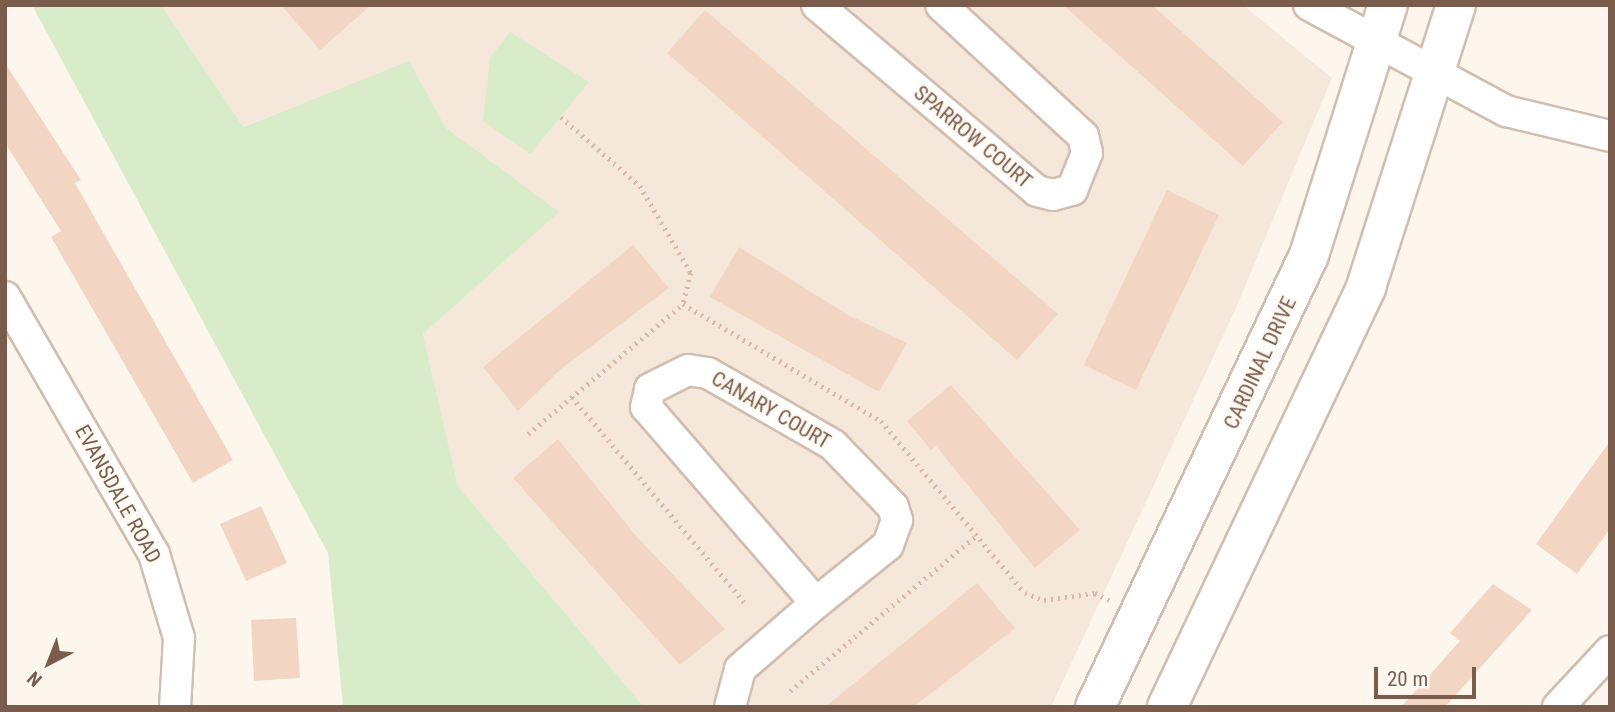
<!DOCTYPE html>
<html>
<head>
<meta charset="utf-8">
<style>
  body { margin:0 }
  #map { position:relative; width:1615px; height:712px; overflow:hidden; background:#fdf6ec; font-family:"Roboto Condensed",sans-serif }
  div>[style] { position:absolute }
  .residential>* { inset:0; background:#f5e8da }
  .green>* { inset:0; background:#d8ecc9 }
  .building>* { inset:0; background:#f3d5c3 }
  .path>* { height:4.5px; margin-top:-2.25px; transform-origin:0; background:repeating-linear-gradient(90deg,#d9b8a5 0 2px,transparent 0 7px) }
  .roads { filter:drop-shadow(2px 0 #d1beb0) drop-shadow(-2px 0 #d1beb0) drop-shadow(0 2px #d1beb0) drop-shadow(0 -2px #d1beb0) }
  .street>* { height:30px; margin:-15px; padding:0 15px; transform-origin:15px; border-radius:15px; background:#fff }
  .secondary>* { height:38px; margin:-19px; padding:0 19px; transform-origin:19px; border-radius:19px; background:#fff }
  span { translate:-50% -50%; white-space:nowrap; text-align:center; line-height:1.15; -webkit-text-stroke:5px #fffaf3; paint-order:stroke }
  .street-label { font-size:21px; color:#7a5c4d }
  .frame { position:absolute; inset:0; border:7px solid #7a5c4d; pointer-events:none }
  .north { position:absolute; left:14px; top:628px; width:70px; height:70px; -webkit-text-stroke:5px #fffaf3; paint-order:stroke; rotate:222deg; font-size:19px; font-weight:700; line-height:28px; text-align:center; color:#7a5c4d }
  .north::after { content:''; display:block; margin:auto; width:24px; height:32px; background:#7a5c4d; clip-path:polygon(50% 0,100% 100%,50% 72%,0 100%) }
  .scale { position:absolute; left:1374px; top:667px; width:102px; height:32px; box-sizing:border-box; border:4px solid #7a5c4d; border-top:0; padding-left:9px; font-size:21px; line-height:24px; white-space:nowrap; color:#7a5c4d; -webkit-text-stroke:5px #fffaf3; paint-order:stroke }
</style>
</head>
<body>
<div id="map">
  <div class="residential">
    <div style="clip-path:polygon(161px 5px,1243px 5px,1332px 78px,1236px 308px,1051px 707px,644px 707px,458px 486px,423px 334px,558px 212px,446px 128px,409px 62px,242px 127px)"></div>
  </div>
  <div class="green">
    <div style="clip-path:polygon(32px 5px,161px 5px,243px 127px,409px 61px,446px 128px,559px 212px,423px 334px,458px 486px,644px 707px,343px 707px,328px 553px)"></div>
    <div style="clip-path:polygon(510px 32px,589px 82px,530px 154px,483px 121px,490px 58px)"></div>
  </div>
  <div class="building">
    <div style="clip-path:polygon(281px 5px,371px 5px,320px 50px)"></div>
    <div style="clip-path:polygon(1063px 5px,1152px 5px,1283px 122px,1243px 166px)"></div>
    <div style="clip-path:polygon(705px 10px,1058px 314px,1017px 360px,667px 53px)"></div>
    <div style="clip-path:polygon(5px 63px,81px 180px,75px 183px,233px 460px,193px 483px,51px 237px,61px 231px,5px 143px)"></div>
    <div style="clip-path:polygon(1167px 190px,1219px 215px,1136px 390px,1084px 365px)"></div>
    <div style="clip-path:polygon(633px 245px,669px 288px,562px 368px,518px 411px,483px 367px)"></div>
    <div style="clip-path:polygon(739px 247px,848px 315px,907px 343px,879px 392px,710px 297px)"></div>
    <div style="clip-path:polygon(951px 385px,1080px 530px,1035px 568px,936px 446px,931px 450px,907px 421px)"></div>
    <div style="clip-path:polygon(558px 439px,636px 536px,725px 629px,680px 665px,513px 478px)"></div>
    <div style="clip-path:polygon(1610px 441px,1610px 529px,1577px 574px,1536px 544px)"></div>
    <div style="clip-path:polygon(261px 506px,287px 563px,246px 581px,220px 524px)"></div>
    <div style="clip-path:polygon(977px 583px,1015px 628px,986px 651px,913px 707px,825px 707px)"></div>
    <div style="clip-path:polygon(1493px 584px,1532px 610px,1445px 707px,1401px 707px,1460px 641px,1450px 633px)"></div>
    <div style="clip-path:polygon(296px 618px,300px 678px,254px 681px,251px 620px)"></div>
  </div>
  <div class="path">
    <div style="left:561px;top:117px;width:105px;rotate:41.1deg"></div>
    <div style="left:640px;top:186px;width:101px;rotate:59.6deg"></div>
    <div style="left:691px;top:273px;width:32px;rotate:104deg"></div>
    <div style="left:572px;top:397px;width:268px;rotate:50deg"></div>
    <div style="left:528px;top:434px;width:202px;rotate:-40deg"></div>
    <div style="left:683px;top:304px;width:230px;rotate:30.6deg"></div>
    <div style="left:881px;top:421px;width:224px;rotate:50.1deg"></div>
    <div style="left:1025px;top:593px;width:20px;rotate:20deg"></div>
    <div style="left:1044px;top:600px;width:51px;rotate:-7.8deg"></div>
    <div style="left:1095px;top:593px;width:16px;rotate:27deg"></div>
    <div style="left:790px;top:691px;width:244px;rotate:-39.8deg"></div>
  </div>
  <div class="roads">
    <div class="street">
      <div style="left:817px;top:5px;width:288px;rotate:40.2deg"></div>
      <div style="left:1037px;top:191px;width:16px;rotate:14deg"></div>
      <div style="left:1053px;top:195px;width:20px;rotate:-15deg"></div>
      <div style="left:1072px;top:190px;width:40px;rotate:-68deg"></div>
      <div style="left:1087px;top:153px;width:17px;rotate:-103deg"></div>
      <div style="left:1083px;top:136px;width:193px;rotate:-137.3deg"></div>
      <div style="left:1309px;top:5px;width:224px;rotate:28.3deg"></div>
      <div style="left:1506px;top:111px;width:107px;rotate:13.5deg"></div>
      <div style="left:5px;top:297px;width:297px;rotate:59.9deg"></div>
      <div style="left:154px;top:554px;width:88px;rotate:73.4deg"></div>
      <div style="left:179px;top:638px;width:69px;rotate:93.3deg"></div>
      <div style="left:688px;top:370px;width:20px;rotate:9deg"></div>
      <div style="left:708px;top:373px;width:144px;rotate:29.9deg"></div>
      <div style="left:833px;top:445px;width:86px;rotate:45.9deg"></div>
      <div style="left:893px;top:507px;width:14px;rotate:73deg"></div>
      <div style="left:897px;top:520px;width:27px;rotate:110deg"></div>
      <div style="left:888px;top:545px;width:92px;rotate:141.1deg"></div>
      <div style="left:816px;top:603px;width:259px;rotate:-130.9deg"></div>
      <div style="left:646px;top:407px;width:18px;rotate:-77deg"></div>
      <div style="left:650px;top:389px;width:42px;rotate:-26.6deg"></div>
      <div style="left:730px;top:707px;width:39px;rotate:-75deg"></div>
      <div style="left:740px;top:669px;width:101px;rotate:-41deg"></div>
      <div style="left:1558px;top:707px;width:76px;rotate:-47.1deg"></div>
    </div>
    <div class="secondary">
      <div style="left:1095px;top:707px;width:500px;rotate:-64.66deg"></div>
      <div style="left:1309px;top:255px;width:262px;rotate:-72.5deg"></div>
      <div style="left:1167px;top:707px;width:465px;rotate:-64.6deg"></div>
      <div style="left:1366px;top:287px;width:296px;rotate:-72.3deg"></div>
    </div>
  </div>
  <div class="street-label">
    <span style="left:973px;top:137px;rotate:40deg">SPARROW COURT</span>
    <span style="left:1260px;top:363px;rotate:-65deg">CARDINAL DRIVE</span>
    <span style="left:771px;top:410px;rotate:30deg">CANARY COURT</span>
    <span style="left:118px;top:494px;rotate:61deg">EVANSDALE ROAD</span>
  </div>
  <div class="frame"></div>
  <div class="north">N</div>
  <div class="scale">20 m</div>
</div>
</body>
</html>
